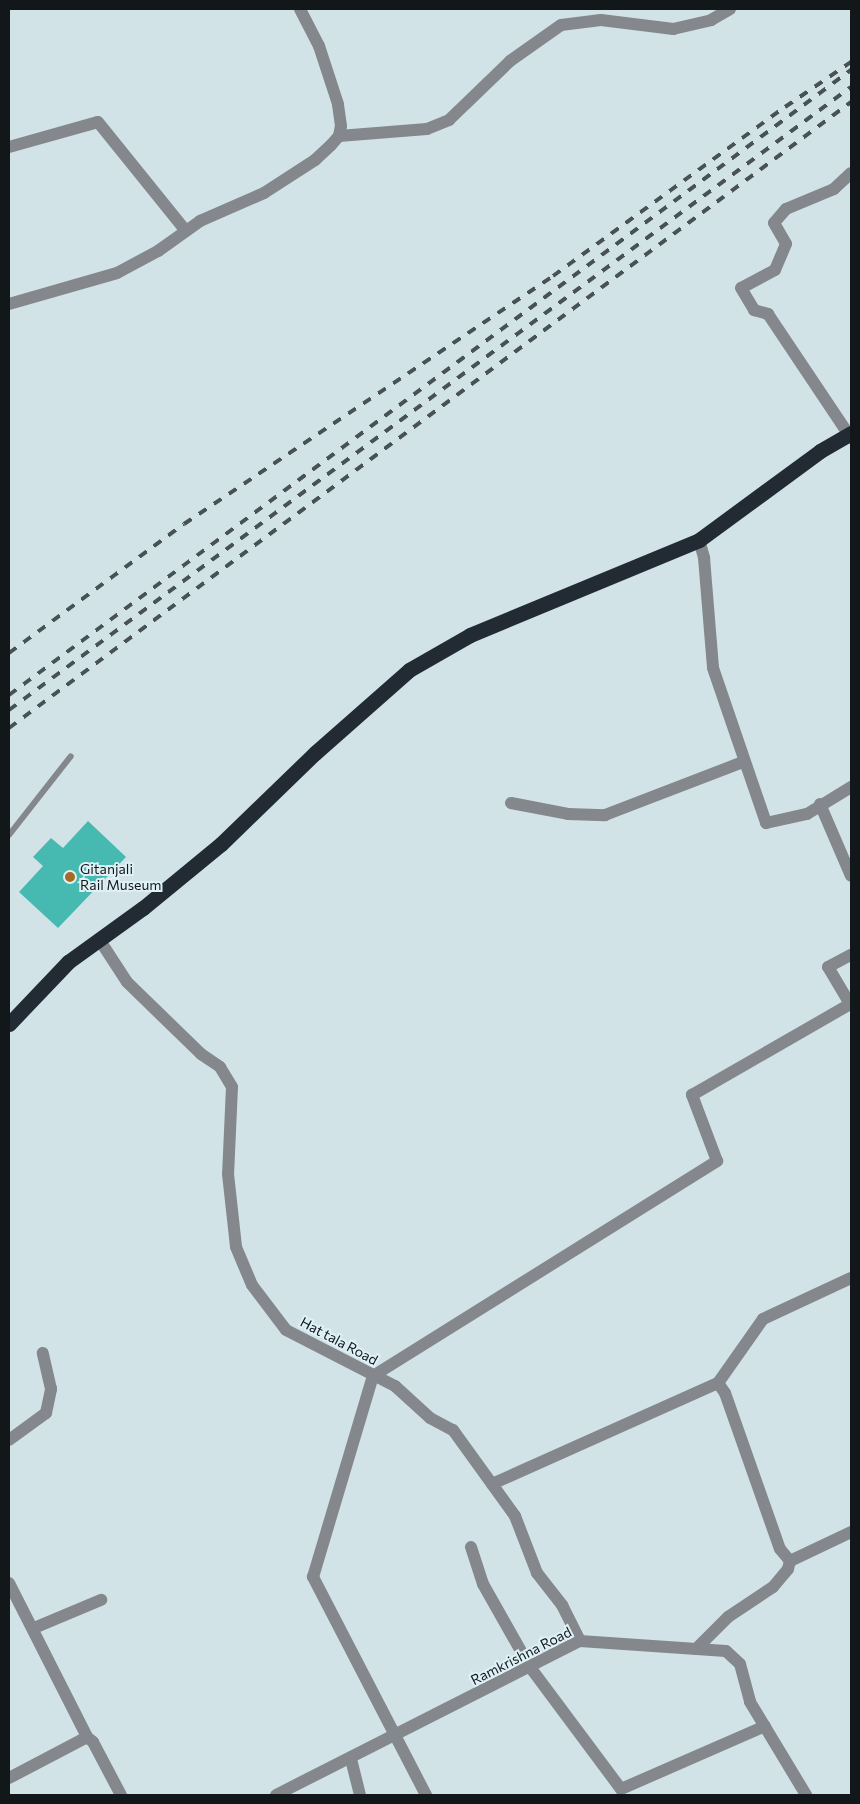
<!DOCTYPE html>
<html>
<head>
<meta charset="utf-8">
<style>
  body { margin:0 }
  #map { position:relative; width:860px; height:1804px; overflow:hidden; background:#d2e3e8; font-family:Commissioner,sans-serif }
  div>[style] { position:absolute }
  .building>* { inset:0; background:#46b9b1 }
  .lane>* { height:6px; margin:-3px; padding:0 3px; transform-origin:3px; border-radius:3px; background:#84888d }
  .street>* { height:12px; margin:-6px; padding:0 6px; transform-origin:6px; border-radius:6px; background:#84888d }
  .highway>* { height:15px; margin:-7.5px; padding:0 7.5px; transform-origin:7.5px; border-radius:7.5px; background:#222b33 }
  .rail>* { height:4px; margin-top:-2px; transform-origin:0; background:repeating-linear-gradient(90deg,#485254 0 9px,transparent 0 18px) }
  .dots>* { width:14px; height:14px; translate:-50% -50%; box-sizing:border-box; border:2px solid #dff0f6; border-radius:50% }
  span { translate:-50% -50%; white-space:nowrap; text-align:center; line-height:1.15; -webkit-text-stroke:4px #dff0f6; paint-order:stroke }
  .poi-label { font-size:14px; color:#12181a }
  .left { translate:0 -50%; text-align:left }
  .street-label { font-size:14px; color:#12181a }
  .frame { position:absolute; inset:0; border:10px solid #12181a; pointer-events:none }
</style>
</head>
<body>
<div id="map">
  <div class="building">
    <div style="clip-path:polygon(88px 821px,126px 857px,58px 928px,19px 892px,43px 866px,33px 857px,51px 838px,63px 848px)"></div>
  </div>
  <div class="lane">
    <div style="left:9px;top:835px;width:100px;rotate:-51.9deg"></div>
  </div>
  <div class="street">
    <div style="left:339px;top:136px;width:88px;rotate:-4.5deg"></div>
    <div style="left:427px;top:129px;width:24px;rotate:-22deg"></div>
    <div style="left:449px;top:120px;width:85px;rotate:-44deg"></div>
    <div style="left:510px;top:61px;width:62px;rotate:-35.2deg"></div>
    <div style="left:561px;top:25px;width:40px;rotate:-7.1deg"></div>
    <div style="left:601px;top:20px;width:73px;rotate:7.1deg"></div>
    <div style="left:673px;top:29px;width:39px;rotate:-13deg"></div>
    <div style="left:711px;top:20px;width:22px;rotate:-30deg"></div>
    <div style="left:9px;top:147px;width:92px;rotate:-15.7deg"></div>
    <div style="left:98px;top:122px;width:140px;rotate:51.1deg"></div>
    <div style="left:851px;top:173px;width:23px;rotate:137deg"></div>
    <div style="left:834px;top:189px;width:52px;rotate:157.4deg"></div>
    <div style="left:786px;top:209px;width:18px;rotate:131deg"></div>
    <div style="left:774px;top:223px;width:24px;rotate:60deg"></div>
    <div style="left:786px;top:244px;width:28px;rotate:113deg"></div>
    <div style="left:775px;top:270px;width:38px;rotate:152deg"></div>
    <div style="left:741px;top:288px;width:26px;rotate:59deg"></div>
    <div style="left:754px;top:310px;width:15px;rotate:16deg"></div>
    <div style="left:768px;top:314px;width:149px;rotate:56.2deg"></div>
    <div style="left:9px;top:304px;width:112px;rotate:-16deg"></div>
    <div style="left:117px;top:273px;width:47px;rotate:-28.2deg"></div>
    <div style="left:158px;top:251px;width:52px;rotate:-35.5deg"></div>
    <div style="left:200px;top:221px;width:70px;rotate:-23.6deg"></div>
    <div style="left:264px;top:193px;width:61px;rotate:-32.9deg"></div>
    <div style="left:315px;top:160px;width:22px;rotate:-43deg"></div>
    <div style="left:331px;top:145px;width:12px;rotate:-48deg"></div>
    <div style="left:339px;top:136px;width:10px;rotate:-79deg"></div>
    <div style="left:341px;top:126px;width:22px;rotate:-98deg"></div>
    <div style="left:338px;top:104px;width:61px;rotate:-108.1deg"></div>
    <div style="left:319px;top:46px;width:42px;rotate:-117.2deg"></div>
    <div style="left:699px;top:540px;width:19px;rotate:74deg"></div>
    <div style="left:704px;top:558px;width:110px;rotate:85.3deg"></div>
    <div style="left:713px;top:668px;width:164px;rotate:71.1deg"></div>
    <div style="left:766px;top:823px;width:42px;rotate:-12.4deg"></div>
    <div style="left:807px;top:814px;width:52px;rotate:-31.5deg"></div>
    <div style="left:511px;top:803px;width:58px;rotate:10.9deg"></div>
    <div style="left:568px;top:814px;width:37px;rotate:2deg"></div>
    <div style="left:605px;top:815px;width:148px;rotate:-21deg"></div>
    <div style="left:820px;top:804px;width:78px;rotate:66.7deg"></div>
    <div style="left:99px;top:939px;width:51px;rotate:56.9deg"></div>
    <div style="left:127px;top:982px;width:103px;rotate:44.2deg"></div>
    <div style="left:201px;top:1054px;width:23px;rotate:34deg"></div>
    <div style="left:220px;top:1067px;width:23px;rotate:59deg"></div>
    <div style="left:232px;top:1087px;width:87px;rotate:92.6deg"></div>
    <div style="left:228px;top:1174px;width:73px;rotate:83.7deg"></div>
    <div style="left:236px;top:1247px;width:41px;rotate:67.2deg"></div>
    <div style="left:252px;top:1285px;width:56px;rotate:52.9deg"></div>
    <div style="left:286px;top:1330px;width:123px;rotate:27.2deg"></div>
    <div style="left:395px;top:1386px;width:47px;rotate:42.4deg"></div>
    <div style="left:430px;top:1418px;width:26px;rotate:28deg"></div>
    <div style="left:453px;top:1430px;width:106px;rotate:54.2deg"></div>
    <div style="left:515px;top:1516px;width:61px;rotate:68.9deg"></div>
    <div style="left:537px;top:1573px;width:41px;rotate:52deg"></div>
    <div style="left:562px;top:1605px;width:40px;rotate:63.4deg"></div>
    <div style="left:718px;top:1383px;width:12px;rotate:55deg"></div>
    <div style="left:725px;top:1393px;width:165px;rotate:70.6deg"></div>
    <div style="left:780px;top:1549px;width:16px;rotate:50deg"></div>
    <div style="left:9px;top:1440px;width:46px;rotate:-36.1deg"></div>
    <div style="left:46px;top:1413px;width:25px;rotate:-78deg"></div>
    <div style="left:51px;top:1389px;width:37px;rotate:-103deg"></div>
    <div style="left:492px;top:1484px;width:248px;rotate:-24.1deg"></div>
    <div style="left:718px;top:1383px;width:78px;rotate:-54.9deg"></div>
    <div style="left:763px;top:1319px;width:97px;rotate:-25deg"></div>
    <div style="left:471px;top:1547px;width:39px;rotate:72deg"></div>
    <div style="left:483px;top:1584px;width:95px;rotate:60.5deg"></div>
    <div style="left:530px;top:1667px;width:152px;rotate:53.3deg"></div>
    <div style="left:621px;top:1789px;width:157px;rotate:-23.6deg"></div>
    <div style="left:790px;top:1561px;width:68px;rotate:-25.4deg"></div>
    <div style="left:9px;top:1583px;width:173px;rotate:63.1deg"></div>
    <div style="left:87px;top:1737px;width:8px;rotate:40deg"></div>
    <div style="left:93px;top:1742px;width:60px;rotate:62.2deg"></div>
    <div style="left:34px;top:1628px;width:73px;rotate:-22.7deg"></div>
    <div style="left:696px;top:1649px;width:45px;rotate:-45deg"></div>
    <div style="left:728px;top:1617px;width:54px;rotate:-33.7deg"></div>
    <div style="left:773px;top:1587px;width:23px;rotate:-50deg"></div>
    <div style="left:788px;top:1569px;width:8px;rotate:-76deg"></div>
    <div style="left:351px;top:1759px;width:37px;rotate:76deg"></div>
    <div style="left:9px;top:1778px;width:88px;rotate:-27.7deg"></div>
    <div style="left:276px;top:1795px;width:341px;rotate:-26.9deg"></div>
    <div style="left:580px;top:1641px;width:146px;rotate:3.9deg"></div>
    <div style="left:726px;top:1651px;width:19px;rotate:43deg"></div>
    <div style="left:740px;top:1664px;width:39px;rotate:75deg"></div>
    <div style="left:750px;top:1702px;width:109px;rotate:58.9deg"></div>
    <div style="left:426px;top:1795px;width:246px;rotate:-117.4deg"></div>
    <div style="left:313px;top:1577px;width:210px;rotate:-73.4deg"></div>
    <div style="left:373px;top:1376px;width:406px;rotate:-32deg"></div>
    <div style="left:717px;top:1161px;width:71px;rotate:-110.7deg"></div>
    <div style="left:692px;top:1095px;width:182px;rotate:-29.9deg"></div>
    <div style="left:850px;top:1004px;width:43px;rotate:-120.7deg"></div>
    <div style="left:828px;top:967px;width:26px;rotate:-28deg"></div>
  </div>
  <div class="highway">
    <div style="left:9px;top:1024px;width:86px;rotate:-46.4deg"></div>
    <div style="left:68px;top:962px;width:92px;rotate:-35.8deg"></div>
    <div style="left:143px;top:908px;width:101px;rotate:-39.4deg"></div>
    <div style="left:221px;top:844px;width:131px;rotate:-44.1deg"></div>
    <div style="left:315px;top:753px;width:125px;rotate:-41.4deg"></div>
    <div style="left:409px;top:670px;width:70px;rotate:-29.8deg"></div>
    <div style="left:470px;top:635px;width:248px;rotate:-22.5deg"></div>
    <div style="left:699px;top:540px;width:150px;rotate:-36.3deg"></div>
    <div style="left:820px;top:451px;width:36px;rotate:-30deg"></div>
  </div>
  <div class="rail">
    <div style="left:9px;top:653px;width:217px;rotate:-36.4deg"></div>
    <div style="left:184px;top:524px;width:445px;rotate:-33.9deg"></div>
    <div style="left:553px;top:276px;width:287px;rotate:-36.1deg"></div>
    <div style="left:785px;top:107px;width:80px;rotate:-34.3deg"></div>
    <div style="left:9px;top:695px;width:1049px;rotate:-36.59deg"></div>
    <div style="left:9px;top:710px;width:1047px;rotate:-36.5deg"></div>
    <div style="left:9px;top:728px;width:1049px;rotate:-36.63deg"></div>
  </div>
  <div class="dots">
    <div style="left:70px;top:877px;background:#a16c25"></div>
  </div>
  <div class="poi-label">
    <span class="left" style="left:80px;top:877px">Gitanjali<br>Rail Museum</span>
  </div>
  <div class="street-label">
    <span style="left:339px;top:1341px;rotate:28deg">Hat tala Road</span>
    <span style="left:521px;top:1656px;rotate:-27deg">Ramkrishna Road</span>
  </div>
  <div class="frame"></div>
</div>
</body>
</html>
